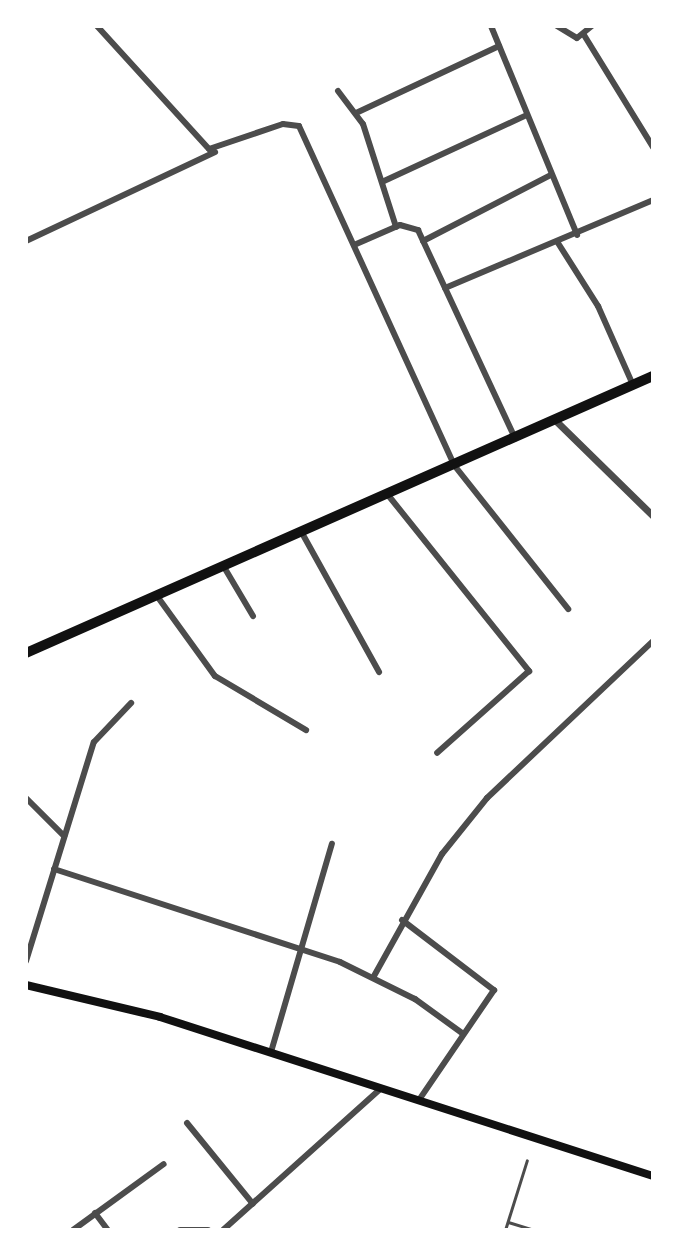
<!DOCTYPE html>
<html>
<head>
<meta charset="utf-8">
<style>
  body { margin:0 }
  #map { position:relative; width:679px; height:1256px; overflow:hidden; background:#fff; font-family:Arial,sans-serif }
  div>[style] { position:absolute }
  .service>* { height:3px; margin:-1.5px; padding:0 1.5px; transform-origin:1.5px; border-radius:1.5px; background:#4c4c4c }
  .minor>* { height:6px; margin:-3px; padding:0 3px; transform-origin:3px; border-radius:3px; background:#4c4c4c }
  .tertiary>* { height:7px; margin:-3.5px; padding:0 3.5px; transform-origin:3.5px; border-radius:3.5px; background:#4c4c4c }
  .secondary>* { height:8px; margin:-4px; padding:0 4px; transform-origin:4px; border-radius:4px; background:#111 }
  .trunk>* { height:10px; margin:-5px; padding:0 5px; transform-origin:5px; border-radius:5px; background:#111 }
  span { translate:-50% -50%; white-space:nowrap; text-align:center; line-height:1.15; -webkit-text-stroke:8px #fff; paint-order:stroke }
  .frame { position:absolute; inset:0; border:28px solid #fff; pointer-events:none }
</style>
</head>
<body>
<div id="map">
  <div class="service">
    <div style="left:508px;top:1222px;width:27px;rotate:17deg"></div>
    <div style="left:505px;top:1230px;width:73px;rotate:-72.6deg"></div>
  </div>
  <div class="minor">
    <div style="left:97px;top:26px;width:166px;rotate:47.7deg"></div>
    <div style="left:209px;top:149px;width:78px;rotate:-18.7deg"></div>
    <div style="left:283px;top:124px;width:16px;rotate:7deg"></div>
    <div style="left:299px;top:126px;width:373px;rotate:65.4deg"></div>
    <div style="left:454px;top:465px;width:184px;rotate:51.6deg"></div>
    <div style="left:491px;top:26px;width:226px;rotate:67.6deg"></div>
    <div style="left:557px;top:26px;width:23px;rotate:31deg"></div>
    <div style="left:577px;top:38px;width:19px;rotate:-39deg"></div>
    <div style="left:584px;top:35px;width:132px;rotate:58.4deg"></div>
    <div style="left:338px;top:91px;width:41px;rotate:52.9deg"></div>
    <div style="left:363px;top:124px;width:108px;rotate:72.2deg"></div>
    <div style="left:356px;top:113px;width:158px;rotate:-25.1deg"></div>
    <div style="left:384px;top:181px;width:157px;rotate:-24.8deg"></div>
    <div style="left:26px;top:241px;width:209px;rotate:-25.2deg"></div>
    <div style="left:423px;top:241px;width:144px;rotate:-27.3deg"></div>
    <div style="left:558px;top:243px;width:75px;rotate:57.6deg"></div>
    <div style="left:598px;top:306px;width:86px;rotate:66.1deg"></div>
    <div style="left:354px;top:245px;width:50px;rotate:-23.5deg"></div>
    <div style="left:400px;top:225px;width:19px;rotate:16deg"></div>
    <div style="left:418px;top:230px;width:230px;rotate:65deg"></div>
    <div style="left:445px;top:288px;width:226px;rotate:-22.9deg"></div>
    <div style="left:388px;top:495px;width:226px;rotate:51.3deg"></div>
    <div style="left:529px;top:671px;width:123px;rotate:138.3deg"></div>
    <div style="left:302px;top:533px;width:159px;rotate:61deg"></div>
    <div style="left:224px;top:567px;width:57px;rotate:59.4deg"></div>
    <div style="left:157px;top:596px;width:99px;rotate:54.1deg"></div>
    <div style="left:215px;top:676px;width:106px;rotate:30.7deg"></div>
    <div style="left:26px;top:798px;width:54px;rotate:45deg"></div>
    <div style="left:54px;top:869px;width:301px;rotate:18deg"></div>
    <div style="left:340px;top:962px;width:84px;rotate:26.3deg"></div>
    <div style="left:415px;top:999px;width:58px;rotate:35.9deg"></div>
    <div style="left:402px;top:920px;width:116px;rotate:37.3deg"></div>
    <div style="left:494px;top:990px;width:133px;rotate:124.3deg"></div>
    <div style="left:26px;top:961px;width:229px;rotate:-72.8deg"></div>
    <div style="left:94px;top:742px;width:54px;rotate:-46.5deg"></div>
    <div style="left:374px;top:976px;width:140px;rotate:-60.9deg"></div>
    <div style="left:442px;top:854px;width:72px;rotate:-51.2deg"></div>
    <div style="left:487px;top:798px;width:228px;rotate:-43.4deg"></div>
    <div style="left:271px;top:1052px;width:217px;rotate:-73.7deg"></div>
    <div style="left:187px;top:1123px;width:104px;rotate:50.8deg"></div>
    <div style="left:95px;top:1213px;width:21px;rotate:53deg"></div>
    <div style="left:73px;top:1230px;width:112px;rotate:-36deg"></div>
    <div style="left:180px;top:1230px;width:28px"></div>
    <div style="left:223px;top:1230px;width:212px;rotate:-41.9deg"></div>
  </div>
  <div class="tertiary">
    <div style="left:555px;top:420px;width:137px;rotate:44.4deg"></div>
  </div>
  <div class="secondary">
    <div style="left:26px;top:985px;width:138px;rotate:13.4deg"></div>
    <div style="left:160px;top:1017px;width:518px;rotate:17.88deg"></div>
  </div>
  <div class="trunk">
    <div style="left:26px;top:653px;width:685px;rotate:-23.84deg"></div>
  </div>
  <div class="frame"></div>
</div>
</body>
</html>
